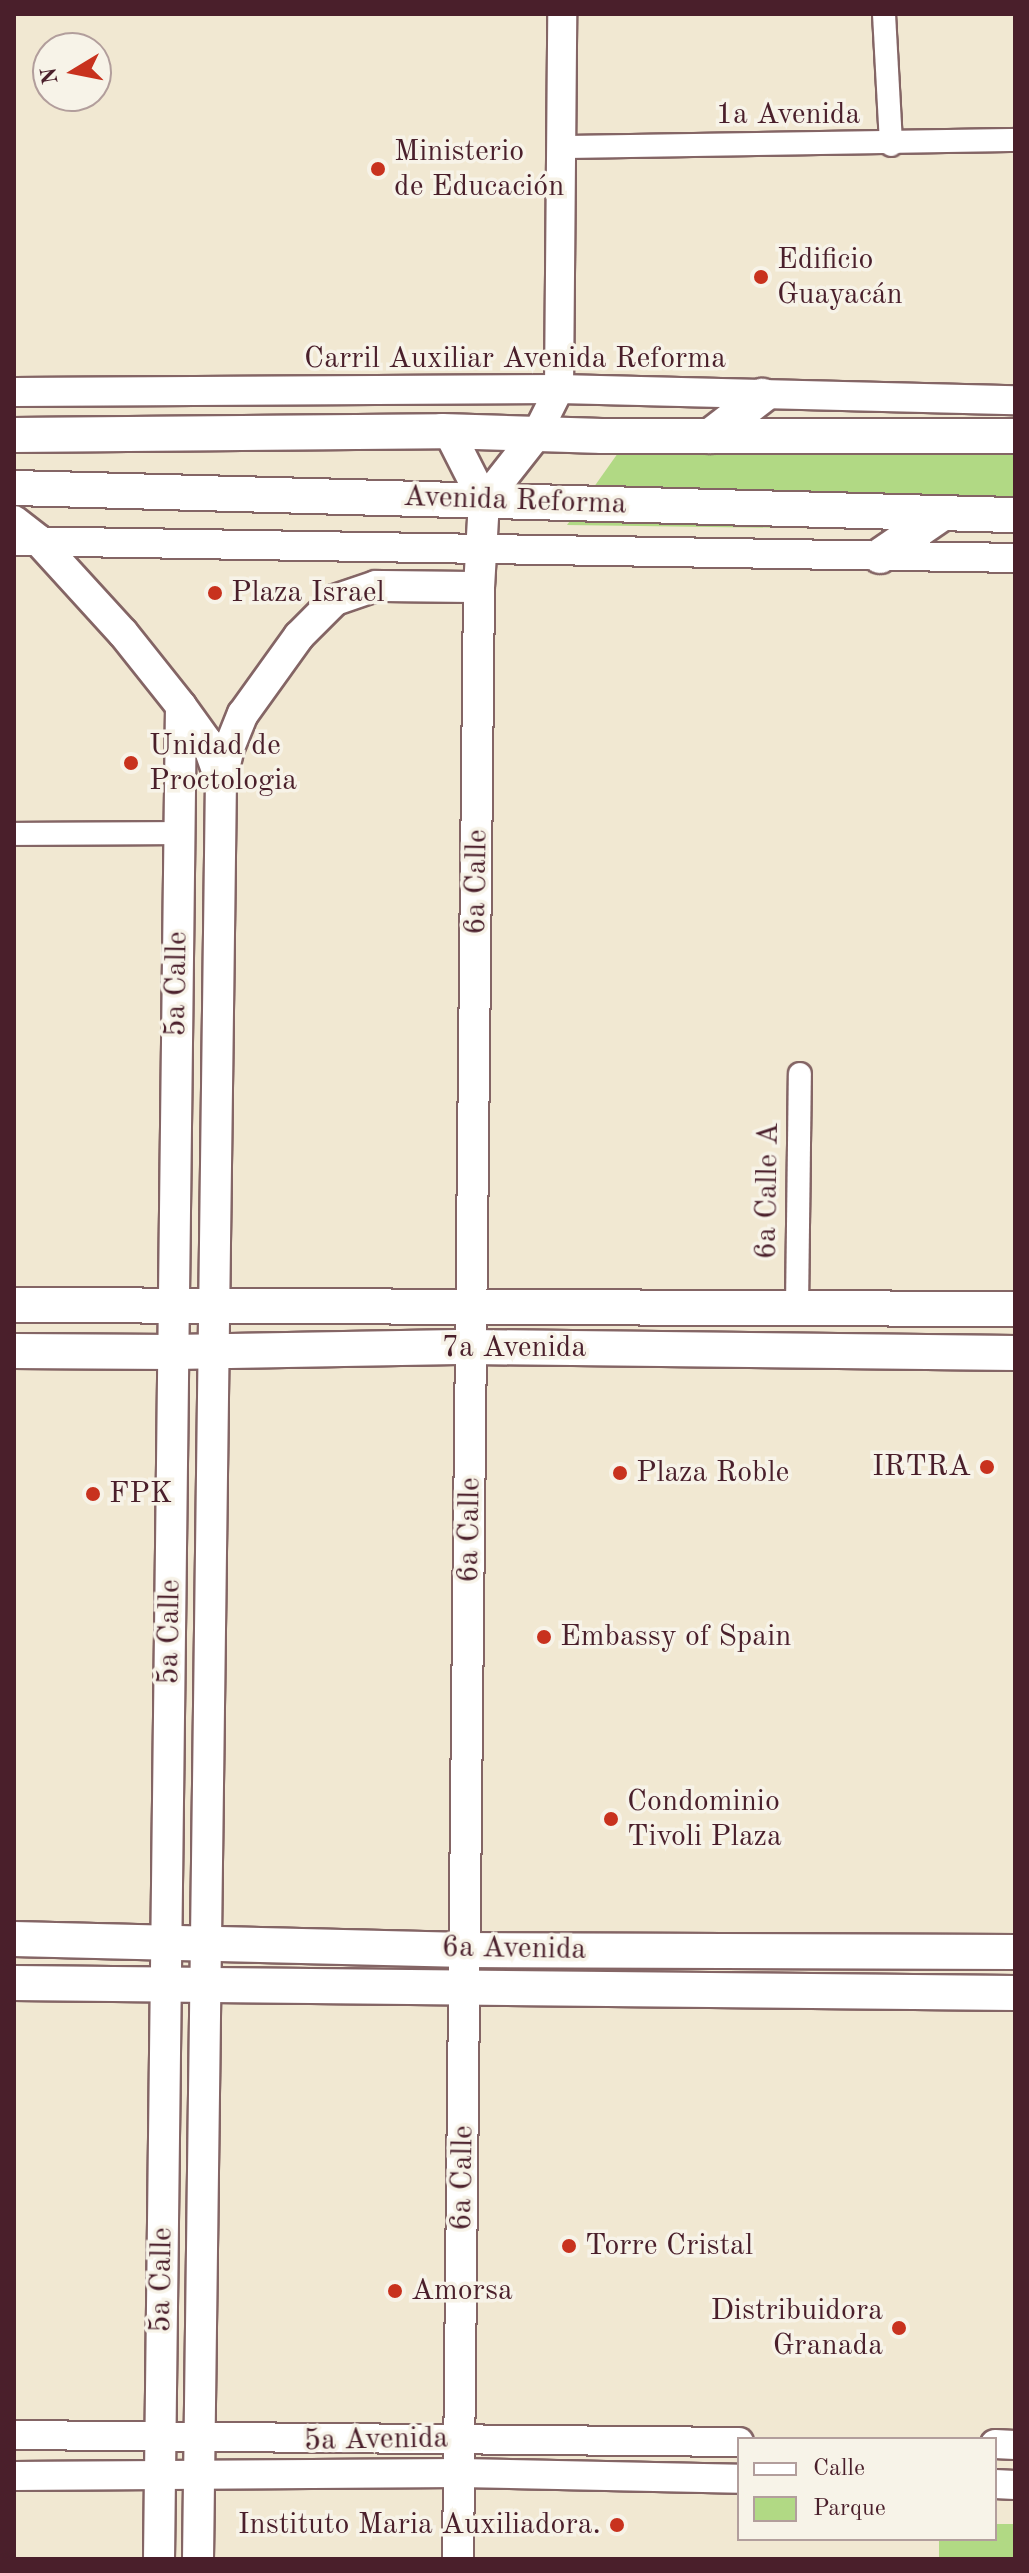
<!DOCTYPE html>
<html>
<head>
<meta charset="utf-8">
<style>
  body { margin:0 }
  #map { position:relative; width:1029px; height:2573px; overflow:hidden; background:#f1e8d2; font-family:"Old Standard TT",serif }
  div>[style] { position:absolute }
  .green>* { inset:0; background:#b1d984 }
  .roads { filter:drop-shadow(2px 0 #846565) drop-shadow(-2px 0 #846565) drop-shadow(0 2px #846565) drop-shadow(0 -2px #846565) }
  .minor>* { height:22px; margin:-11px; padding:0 11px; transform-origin:11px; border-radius:11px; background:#fff }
  .tertiary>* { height:28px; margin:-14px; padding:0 14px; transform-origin:14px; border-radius:14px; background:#fff }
  .secondary>* { height:30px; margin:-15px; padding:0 15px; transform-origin:15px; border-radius:15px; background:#fff }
  .primary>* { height:34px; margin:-17px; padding:0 17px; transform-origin:17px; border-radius:17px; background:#fff }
  .dots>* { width:22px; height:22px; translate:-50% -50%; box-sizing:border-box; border:4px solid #f7f3e8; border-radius:50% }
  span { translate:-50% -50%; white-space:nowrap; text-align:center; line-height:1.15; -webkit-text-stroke:7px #f7f3e8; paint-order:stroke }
  .street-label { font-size:30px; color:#4a1f2b }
  .poi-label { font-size:30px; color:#4a1f2b }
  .left { translate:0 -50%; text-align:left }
  .right { translate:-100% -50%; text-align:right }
  .frame { position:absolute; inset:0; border:16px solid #4a1f2b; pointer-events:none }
  .legend { position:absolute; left:737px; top:2437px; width:260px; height:104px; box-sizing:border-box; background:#f7f3e8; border:2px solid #b29e9c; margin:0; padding:10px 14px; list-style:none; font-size:24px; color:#4a1f2b }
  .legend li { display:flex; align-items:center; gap:16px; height:40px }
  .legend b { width:40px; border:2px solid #b29e9c }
  .north { position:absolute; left:32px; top:32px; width:80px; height:80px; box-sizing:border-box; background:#f7f3e8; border:2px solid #b29e9c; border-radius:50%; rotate:260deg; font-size:22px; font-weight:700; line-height:32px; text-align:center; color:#4a1f2b }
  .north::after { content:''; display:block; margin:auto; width:28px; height:36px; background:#c8321e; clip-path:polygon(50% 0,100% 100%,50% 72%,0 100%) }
</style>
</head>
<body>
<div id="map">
  <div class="green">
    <div style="clip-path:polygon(618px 453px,1015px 453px,1015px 531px,567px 525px)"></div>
    <div style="clip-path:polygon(995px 2524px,1015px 2524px,1015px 2559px,939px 2559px,939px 2539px,995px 2539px)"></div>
  </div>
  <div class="roads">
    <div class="minor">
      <div style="left:884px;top:14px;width:131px;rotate:86.9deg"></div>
      <div style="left:562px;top:147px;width:453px;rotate:-0.9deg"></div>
      <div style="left:14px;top:834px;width:165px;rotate:-0.3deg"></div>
      <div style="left:797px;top:1308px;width:234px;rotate:-89.3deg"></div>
    </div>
    <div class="tertiary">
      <div style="left:14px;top:392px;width:545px;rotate:-0.32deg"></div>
      <div style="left:559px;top:389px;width:456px;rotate:1.4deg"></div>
      <div style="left:536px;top:435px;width:51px;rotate:-63.4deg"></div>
      <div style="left:559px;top:389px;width:375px;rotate:-89.5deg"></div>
      <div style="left:14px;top:541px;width:1001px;rotate:0.97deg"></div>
      <div style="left:14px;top:2435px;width:725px;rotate:0.55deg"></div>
      <div style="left:995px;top:2444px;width:20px;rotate:3deg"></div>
      <div style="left:14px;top:2476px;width:446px;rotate:-0.4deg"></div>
      <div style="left:460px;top:2473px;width:279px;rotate:1.2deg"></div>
      <div style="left:995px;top:2484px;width:20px;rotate:3deg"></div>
    </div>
    <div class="secondary">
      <div style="left:449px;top:432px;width:77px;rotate:63.1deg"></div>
      <div style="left:484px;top:501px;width:86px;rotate:93.3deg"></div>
      <div style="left:479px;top:587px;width:1972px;rotate:90.61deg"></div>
      <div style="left:484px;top:501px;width:84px;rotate:-51.8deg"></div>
      <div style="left:14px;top:521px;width:31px;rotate:38deg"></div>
      <div style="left:38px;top:540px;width:126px;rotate:47.6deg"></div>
      <div style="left:123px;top:633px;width:93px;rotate:51.5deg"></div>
      <div style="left:181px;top:706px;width:44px;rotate:54.2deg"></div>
      <div style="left:207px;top:742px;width:42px;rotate:70.7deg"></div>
      <div style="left:159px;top:2559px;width:1853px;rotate:-89.32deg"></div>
      <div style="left:198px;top:2559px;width:1777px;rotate:-89.26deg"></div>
      <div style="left:221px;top:782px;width:35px;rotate:-77deg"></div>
      <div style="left:229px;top:748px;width:37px;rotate:-68deg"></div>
      <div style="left:243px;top:714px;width:96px;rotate:-54.3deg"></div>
      <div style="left:299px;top:636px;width:51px;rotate:-45deg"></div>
      <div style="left:335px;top:600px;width:43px;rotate:-18.9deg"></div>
      <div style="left:376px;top:586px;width:103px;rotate:0.6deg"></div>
    </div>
    <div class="primary">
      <div style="left:14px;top:435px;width:428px;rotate:-0.5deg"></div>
      <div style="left:442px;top:431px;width:160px;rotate:1.8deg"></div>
      <div style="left:602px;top:436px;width:413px"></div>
      <div style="left:710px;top:436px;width:66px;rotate:-37.6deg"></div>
      <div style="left:14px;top:488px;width:1001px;rotate:1.55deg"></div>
      <div style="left:880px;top:556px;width:74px;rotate:-34.5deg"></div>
      <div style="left:14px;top:1305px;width:1001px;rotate:0.23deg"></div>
      <div style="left:14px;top:1351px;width:159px;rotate:0.4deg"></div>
      <div style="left:173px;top:1352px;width:299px;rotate:-1deg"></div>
      <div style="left:472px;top:1347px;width:543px;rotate:0.63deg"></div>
      <div style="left:14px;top:1939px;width:452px;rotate:1.4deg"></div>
      <div style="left:466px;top:1950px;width:549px;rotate:0.21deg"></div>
      <div style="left:14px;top:1983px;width:1001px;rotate:0.57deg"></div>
    </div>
  </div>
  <div class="dots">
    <div style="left:378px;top:169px;background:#c8321e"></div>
    <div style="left:761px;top:277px;background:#c8321e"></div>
    <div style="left:215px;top:593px;background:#c8321e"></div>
    <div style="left:131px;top:763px;background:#c8321e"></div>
    <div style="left:987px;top:1467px;background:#c8321e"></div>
    <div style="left:620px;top:1473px;background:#c8321e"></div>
    <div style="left:93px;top:1494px;background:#c8321e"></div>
    <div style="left:544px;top:1637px;background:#c8321e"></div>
    <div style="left:611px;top:1819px;background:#c8321e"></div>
    <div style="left:569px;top:2246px;background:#c8321e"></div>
    <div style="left:395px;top:2291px;background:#c8321e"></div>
    <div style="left:899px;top:2328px;background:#c8321e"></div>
    <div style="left:617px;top:2525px;background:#c8321e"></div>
  </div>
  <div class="street-label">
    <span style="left:788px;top:115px">1a Avenida</span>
    <span style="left:515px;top:359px">Carril Auxiliar Avenida Reforma</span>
    <span style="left:515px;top:501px;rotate:2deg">Avenida Reforma</span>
    <span style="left:477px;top:882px;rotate:-89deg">6a Calle</span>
    <span style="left:177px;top:984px;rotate:-89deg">5a Calle</span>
    <span style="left:768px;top:1191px;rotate:-89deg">6a Calle A</span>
    <span style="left:514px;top:1348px">7a Avenida</span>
    <span style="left:470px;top:1530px;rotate:-89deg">6a Calle</span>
    <span style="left:170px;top:1632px;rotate:-89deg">5a Calle</span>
    <span style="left:514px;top:1949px;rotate:1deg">6a Avenida</span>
    <span style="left:463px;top:2178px;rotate:-89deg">6a Calle</span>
    <span style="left:162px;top:2280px;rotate:-89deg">5a Calle</span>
    <span style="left:376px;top:2440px;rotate:-1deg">5a Avenida</span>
  </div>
  <div class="poi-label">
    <span class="left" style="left:394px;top:169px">Ministerio<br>de Educación</span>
    <span class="left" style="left:777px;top:277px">Edificio<br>Guayacán</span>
    <span class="left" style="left:231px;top:593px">Plaza Israel</span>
    <span class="left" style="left:149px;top:763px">Unidad de<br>Proctologia</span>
    <span class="right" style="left:971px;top:1467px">IRTRA</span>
    <span class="left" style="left:636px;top:1473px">Plaza Roble</span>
    <span class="left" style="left:109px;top:1494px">FPK</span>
    <span class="left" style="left:560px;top:1637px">Embassy of Spain</span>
    <span class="left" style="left:627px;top:1819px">Condominio<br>Tivoli Plaza</span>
    <span class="left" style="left:585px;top:2246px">Torre Cristal</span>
    <span class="left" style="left:411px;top:2291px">Amorsa</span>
    <span class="right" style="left:883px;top:2328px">Distribuidora<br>Granada</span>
    <span class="right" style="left:601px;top:2525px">Instituto Maria Auxiliadora.</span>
  </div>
  <div class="frame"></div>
  <ul class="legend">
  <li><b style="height:10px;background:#fff"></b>Calle</li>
  <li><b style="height:22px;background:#b1d984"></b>Parque</li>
  </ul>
  <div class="north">N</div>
</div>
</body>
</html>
